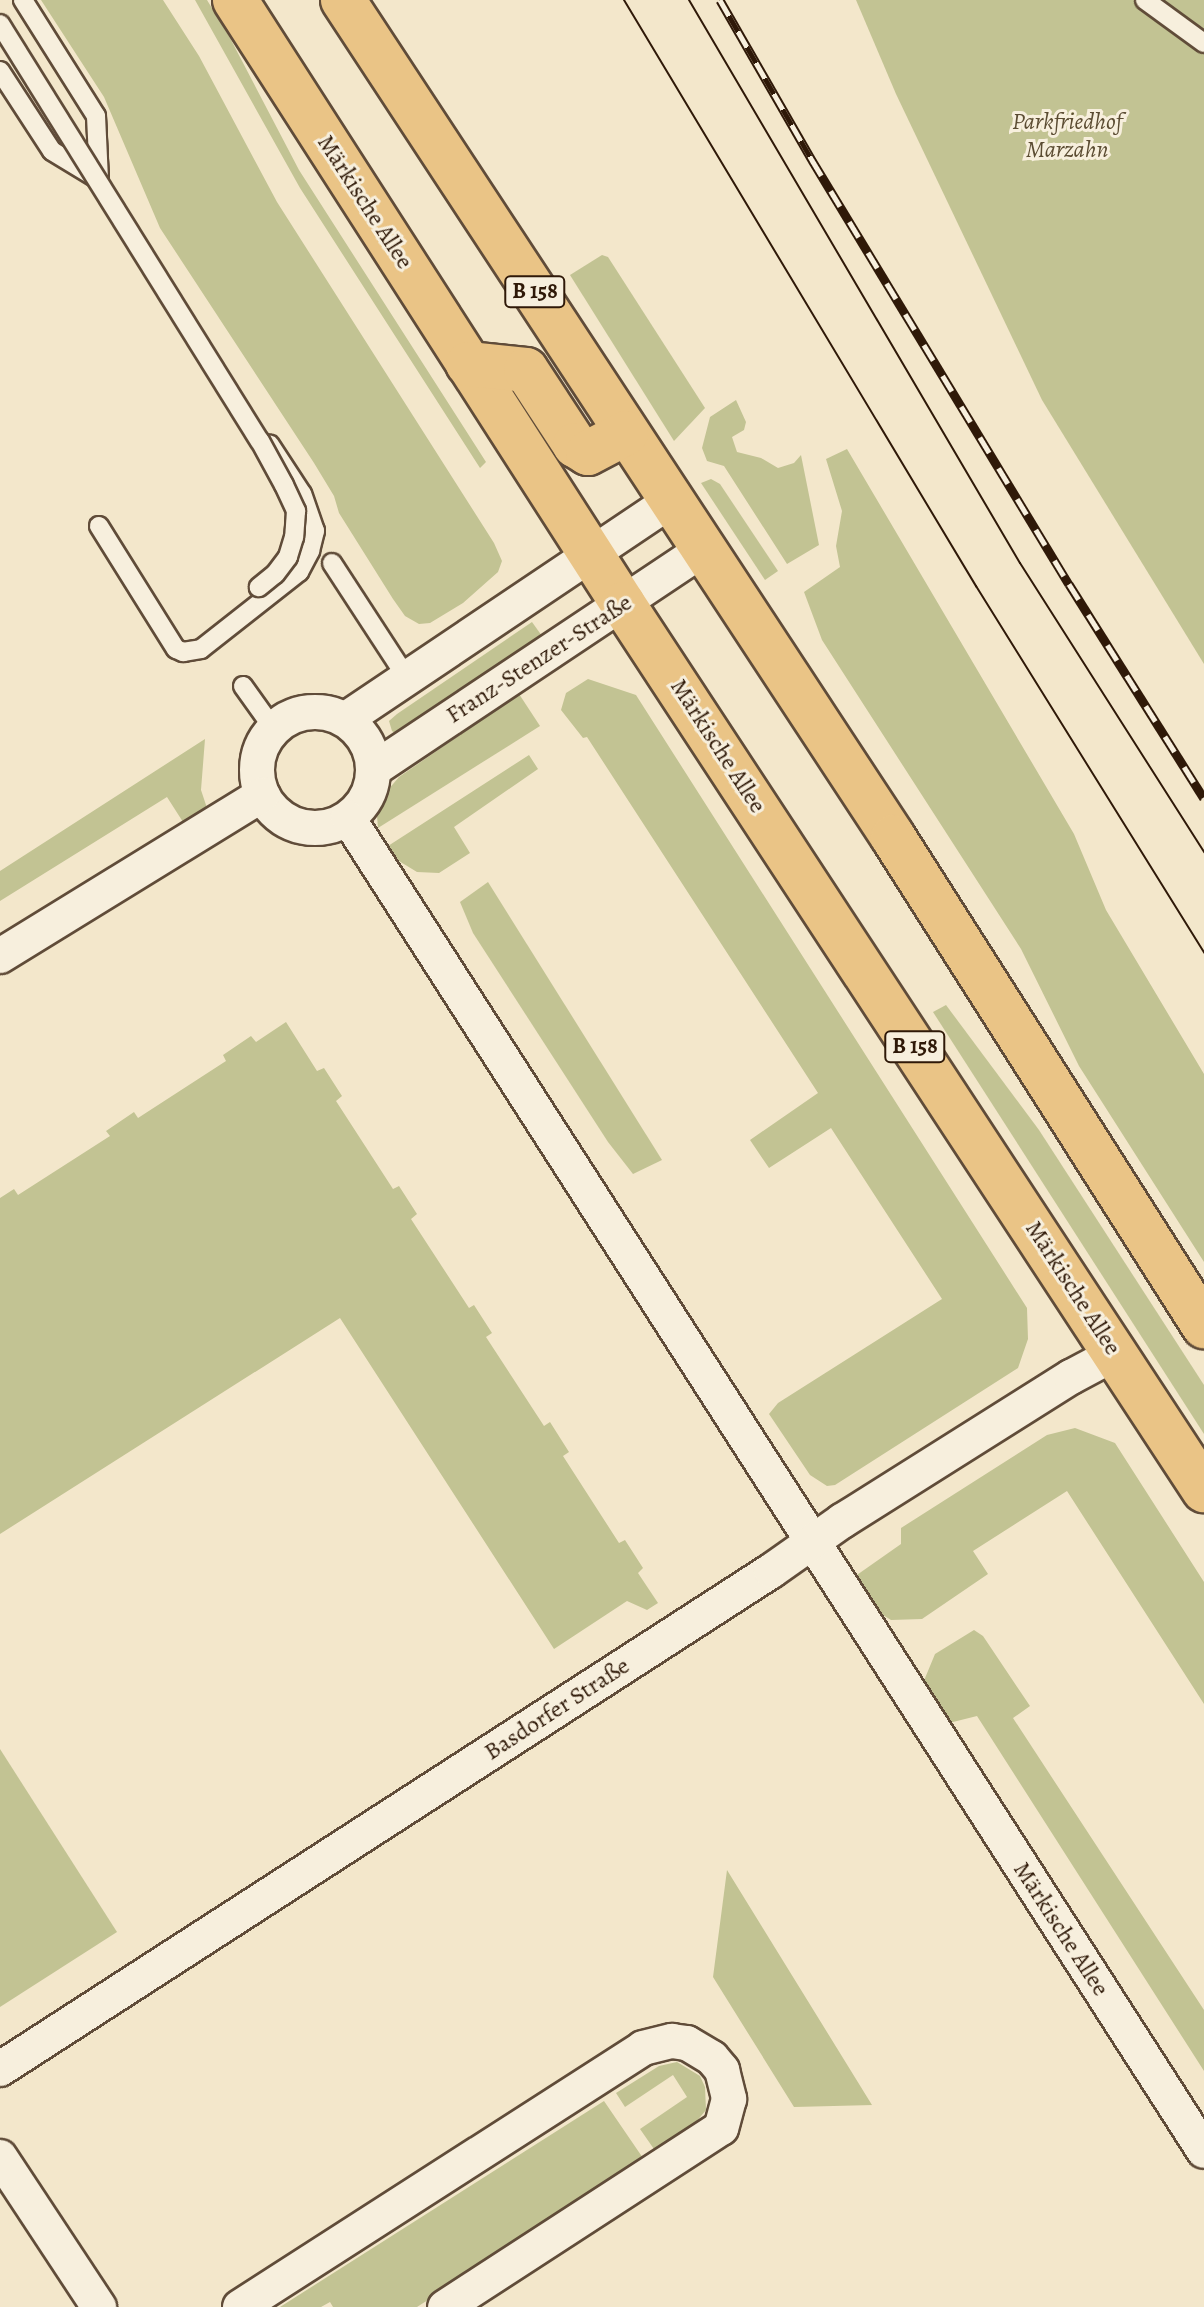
<!DOCTYPE html>
<html>
<head>
<meta charset="utf-8">
<style>
  body { margin:0 }
  #map { position:relative; width:1204px; height:2307px; overflow:hidden; background:#f3e7cb; font-family:Alegreya,serif }
  div>[style] { position:absolute }
  .green>* { inset:0; background:#c2c393 }
  .roads { filter:drop-shadow(2px 0 #604c39) drop-shadow(-2px 0 #604c39) drop-shadow(0 2px #604c39) drop-shadow(0 -2px #604c39) }
  .lane>* { height:18px; margin:-9px; padding:0 9px; transform-origin:9px; border-radius:9px; background:#f7efdd }
  .street>* { height:34px; margin:-17px; padding:0 17px; transform-origin:17px; border-radius:17px; background:#f7efdd }
  .street>.ring { margin:-17px; padding:0; box-sizing:content-box; background:none; border:34px solid #f7efdd; border-radius:50% }
  .primary>* { height:44px; margin:-22px; padding:0 22px; transform-origin:22px; border-radius:22px; background:#eac486 }
  .tram>* { height:2px; margin:-1px; padding:0 1px; transform-origin:1px; border-radius:1px; background:#2f1908 }
  .rail>* { height:9px; margin-top:-4.5px; transform-origin:0; background:repeating-linear-gradient(90deg,#f7efdd 0 18px,#2f1908 0 36px); box-sizing:border-box; border-block:2px solid #2f1908 }
  .bridges { filter:drop-shadow(2px 0 #604c39) drop-shadow(-2px 0 #604c39) drop-shadow(0 2px #604c39) drop-shadow(0 -2px #604c39) }
  .lane-bridge>* { height:18px; margin:-9px; padding:0 9px; transform-origin:9px; border-radius:9px; background:#f7efdd }
  span { translate:-50% -50%; white-space:nowrap; text-align:center; line-height:1.15; -webkit-text-stroke:6px #f7efdd; paint-order:stroke }
  .shield-label span { padding:2px 6px; background:#f7efdd; border:2px solid; border-radius:6px; -webkit-text-stroke-width:0 }
  .shield-label { font-size:22px; color:#2f1908; font-weight:700 }
  .park-label { font-size:24px; color:#5b4c32; font-style:italic }
  .street-label { font-size:24px; color:#2f1908 }
</style>
</head>
<body>
<div id="map">
  <div class="green">
    <div style="clip-path:polygon(41px 0,163px 0,199px 56px,277px 202px,494px 543px,502px 561px,498px 572px,463px 603px,430px 623px,419px 624px,405px 616px,393px 599px,339px 513px,334px 496px,314px 463px,160px 228px,104px 97px)"></div>
    <div style="clip-path:polygon(195px 0,207px 0,230px 38px,299px 170px,486px 462px,480px 468px,300px 188px)"></div>
    <div style="clip-path:polygon(856px 0,1204px 0,1204px 664px,1042px 400px,896px 94px)"></div>
    <div style="clip-path:polygon(602px 255px,608px 257px,705px 408px,674px 441px,570px 275px)"></div>
    <div style="clip-path:polygon(736px 400px,746px 422px,744px 430px,732px 437px,737px 452px,761px 458px,778px 468px,794px 463px,801px 455px,819px 545px,787px 564px,724px 466px,707px 461px,702px 448px,710px 417px)"></div>
    <div style="clip-path:polygon(847px 449px,1074px 834px,1106px 910px,1204px 1074px,1204px 1262px,1079px 1066px,1021px 949px,822px 640px,804px 592px,840px 567px,836px 546px,842px 511px,826px 459px)"></div>
    <div style="clip-path:polygon(711px 479px,720px 484px,778px 571px,765px 580px,701px 483px)"></div>
    <div style="clip-path:polygon(532px 622px,542px 636px,398px 735px,392px 731px,389px 721px,397px 714px)"></div>
    <div style="clip-path:polygon(588px 679px,636px 695px,1027px 1308px,1028px 1339px,1018px 1368px,835px 1485px,827px 1486px,810px 1475px,769px 1414px,778px 1403px,942px 1299px,831px 1128px,769px 1168px,750px 1140px,818px 1093px,587px 737px,583px 738px,561px 710px,566px 693px)"></div>
    <div style="clip-path:polygon(519px 694px,540px 726px,378px 828px,376px 804px,399px 777px)"></div>
    <div style="clip-path:polygon(205px 739px,201px 790px,207px 808px,183px 822px,167px 797px,0 901px,0 871px)"></div>
    <div style="clip-path:polygon(529px 755px,538px 769px,454px 827px,470px 853px,439px 873px,417px 872px,394px 858px,388px 846px)"></div>
    <div style="clip-path:polygon(488px 882px,662px 1160px,633px 1174px,608px 1142px,473px 933px,460px 902px)"></div>
    <div style="clip-path:polygon(946px 1005px,1039px 1130px,1204px 1385px,1204px 1434px,933px 1012px)"></div>
    <div style="clip-path:polygon(286px 1022px,317px 1071px,324px 1068px,342px 1096px,336px 1101px,393px 1189px,399px 1186px,417px 1214px,411px 1219px,469px 1308px,474px 1305px,492px 1333px,486px 1337px,544px 1426px,550px 1422px,569px 1452px,563px 1456px,619px 1543px,625px 1540px,643px 1568px,638px 1573px,658px 1603px,647px 1610px,627px 1601px,554px 1649px,340px 1318px,0 1534px,0 1198px,14px 1189px,18px 1195px,110px 1136px,106px 1131px,134px 1112px,138px 1118px,226px 1061px,223px 1055px,251px 1036px,256px 1042px)"></div>
    <div style="clip-path:polygon(1075px 1428px,1115px 1443px,1204px 1582px,1204px 1704px,1067px 1491px,973px 1551px,988px 1574px,922px 1619px,891px 1620px,878px 1612px,854px 1577px,901px 1544px,901px 1528px,1047px 1435px)"></div>
    <div style="clip-path:polygon(974px 1630px,983px 1636px,1030px 1706px,1013px 1718px,1204px 2010px,1204px 2071px,977px 1716px,945px 1724px,923px 1683px,935px 1654px)"></div>
    <div style="clip-path:polygon(0 1749px,117px 1932px,0 2007px)"></div>
    <div style="clip-path:polygon(727px 1870px,872px 2105px,873px 2105px,794px 2107px,713px 1977px)"></div>
    <div style="clip-path:polygon(677px 2062px,700px 2076px,705px 2087px,706px 2110px,691px 2128px,656px 2152px,640px 2129px,687px 2097px,673px 2075px,625px 2107px,616px 2093px,659px 2066px)"></div>
    <div style="clip-path:polygon(604px 2101px,645px 2161px,417px 2307px,333px 2307px,330px 2302px,321px 2307px,280px 2307px)"></div>
  </div>
  <div class="roads">
    <div class="lane">
      <div style="left:23px;top:0;width:137px;rotate:57.8deg"></div>
      <div style="left:96px;top:116px;width:63px;rotate:87.3deg"></div>
      <div style="left:1145px;top:0;width:73px;rotate:36.1deg"></div>
      <div style="left:0;top:71px;width:95px;rotate:57deg"></div>
      <div style="left:52px;top:151px;width:54px;rotate:31.3deg"></div>
      <div style="left:99px;top:526px;width:145px;rotate:58deg"></div>
      <div style="left:176px;top:649px;width:8px;rotate:23deg"></div>
      <div style="left:183px;top:652px;width:18px;rotate:-9deg"></div>
      <div style="left:201px;top:649px;width:125px;rotate:-38.2deg"></div>
      <div style="left:299px;top:572px;width:24px;rotate:-62deg"></div>
      <div style="left:310px;top:551px;width:21px;rotate:-76deg"></div>
      <div style="left:315px;top:531px;width:39px;rotate:-109deg"></div>
      <div style="left:302px;top:494px;width:59px;rotate:-123.1deg"></div>
      <div style="left:332px;top:563px;width:137px;rotate:56.9deg"></div>
      <div style="left:243px;top:686px;width:52px;rotate:54.5deg"></div>
    </div>
    <div class="street">
      <div class="ring" style="left:257px;top:712px;width:82px;height:82px"></div>
      <div style="left:346px;top:719px;width:393px;rotate:-33.9deg"></div>
      <div style="left:374px;top:769px;width:397px;rotate:-33.7deg"></div>
      <div style="left:348px;top:818px;width:1584px;rotate:57.29deg"></div>
      <div style="left:0;top:956px;width:308px;rotate:-31.6deg"></div>
      <div style="left:0;top:2069px;width:918px;rotate:-32.86deg"></div>
      <div style="left:771px;top:1571px;width:87px;rotate:-35.2deg"></div>
      <div style="left:842px;top:1521px;width:271px;rotate:-32.2deg"></div>
      <div style="left:1071px;top:1377px;width:51px;rotate:-28.1deg"></div>
      <div style="left:0;top:2157px;width:180px;rotate:56.6deg"></div>
      <div style="left:240px;top:2307px;width:479px;rotate:-32.7deg"></div>
      <div style="left:643px;top:2048px;width:30px;rotate:-14deg"></div>
      <div style="left:672px;top:2041px;width:15px;rotate:8deg"></div>
      <div style="left:687px;top:2043px;width:29px;rotate:31deg"></div>
      <div style="left:712px;top:2058px;width:16px;rotate:50deg"></div>
      <div style="left:722px;top:2070px;width:30px;rotate:76deg"></div>
      <div style="left:729px;top:2099px;width:30px;rotate:105deg"></div>
      <div style="left:721px;top:2128px;width:329px;rotate:147deg"></div>
    </div>
    <div class="primary">
      <div style="left:235px;top:0;width:718px;rotate:57.28deg"></div>
      <div style="left:623px;top:604px;width:1060px;rotate:56.74deg"></div>
      <div style="left:343px;top:0;width:1002px;rotate:56.69deg"></div>
      <div style="left:893px;top:837px;width:580px;rotate:57.54deg"></div>
      <div style="left:468px;top:364px;width:58px;rotate:5.9deg"></div>
      <div style="left:526px;top:370px;width:90px;rotate:56.8deg"></div>
      <div style="left:575px;top:445px;width:15px;rotate:32deg"></div>
      <div style="left:588px;top:453px;width:43px;rotate:-27.8deg"></div>
    </div>
  </div>
  <div class="tram">
    <div style="left:624px;top:0;width:684px;rotate:59.01deg"></div>
    <div style="left:976px;top:586px;width:432px;rotate:58.1deg"></div>
    <div style="left:689px;top:0;width:653px;rotate:59.55deg"></div>
    <div style="left:1020px;top:563px;width:343px;rotate:57.5deg"></div>
  </div>
  <div class="rail">
    <div style="left:720px;top:0;width:185px;rotate:60.1deg"></div>
    <div style="left:812px;top:160px;width:496px;rotate:58.8deg"></div>
    <div style="left:1069px;top:584px;width:253px;rotate:57.8deg"></div>
  </div>
  <div class="bridges">
    <div class="lane-bridge">
      <div style="left:0;top:24px;width:491px;rotate:58.1deg"></div>
      <div style="left:260px;top:441px;width:50px;rotate:61.4deg"></div>
      <div style="left:284px;top:485px;width:29px;rotate:65deg"></div>
      <div style="left:296px;top:511px;width:26px;rotate:94deg"></div>
      <div style="left:294px;top:537px;width:21px;rotate:107deg"></div>
      <div style="left:288px;top:557px;width:21px;rotate:127deg"></div>
      <div style="left:275px;top:574px;width:21px;rotate:141deg"></div>
    </div>
  </div>
  <div class="shield-label">
    <span style="left:535px;top:292px">B 158</span>
    <span style="left:915px;top:1047px">B 158</span>
  </div>
  <div class="park-label">
    <span style="left:1067px;top:136px">Parkfriedhof<br>Marzahn</span>
  </div>
  <div class="street-label">
    <span style="left:365px;top:202px;rotate:57deg">Märkische Allee</span>
    <span style="left:539px;top:659px;rotate:-33deg">Franz-Stenzer-Straße</span>
    <span style="left:718px;top:746px;rotate:57deg">Märkische Allee</span>
    <span style="left:1073px;top:1288px;rotate:57deg">Märkische Allee</span>
    <span style="left:557px;top:1709px;rotate:-33deg">Basdorfer Straße</span>
    <span style="left:1061px;top:1929px;rotate:57deg">Märkische Allee</span>
  </div>
</div>
</body>
</html>
